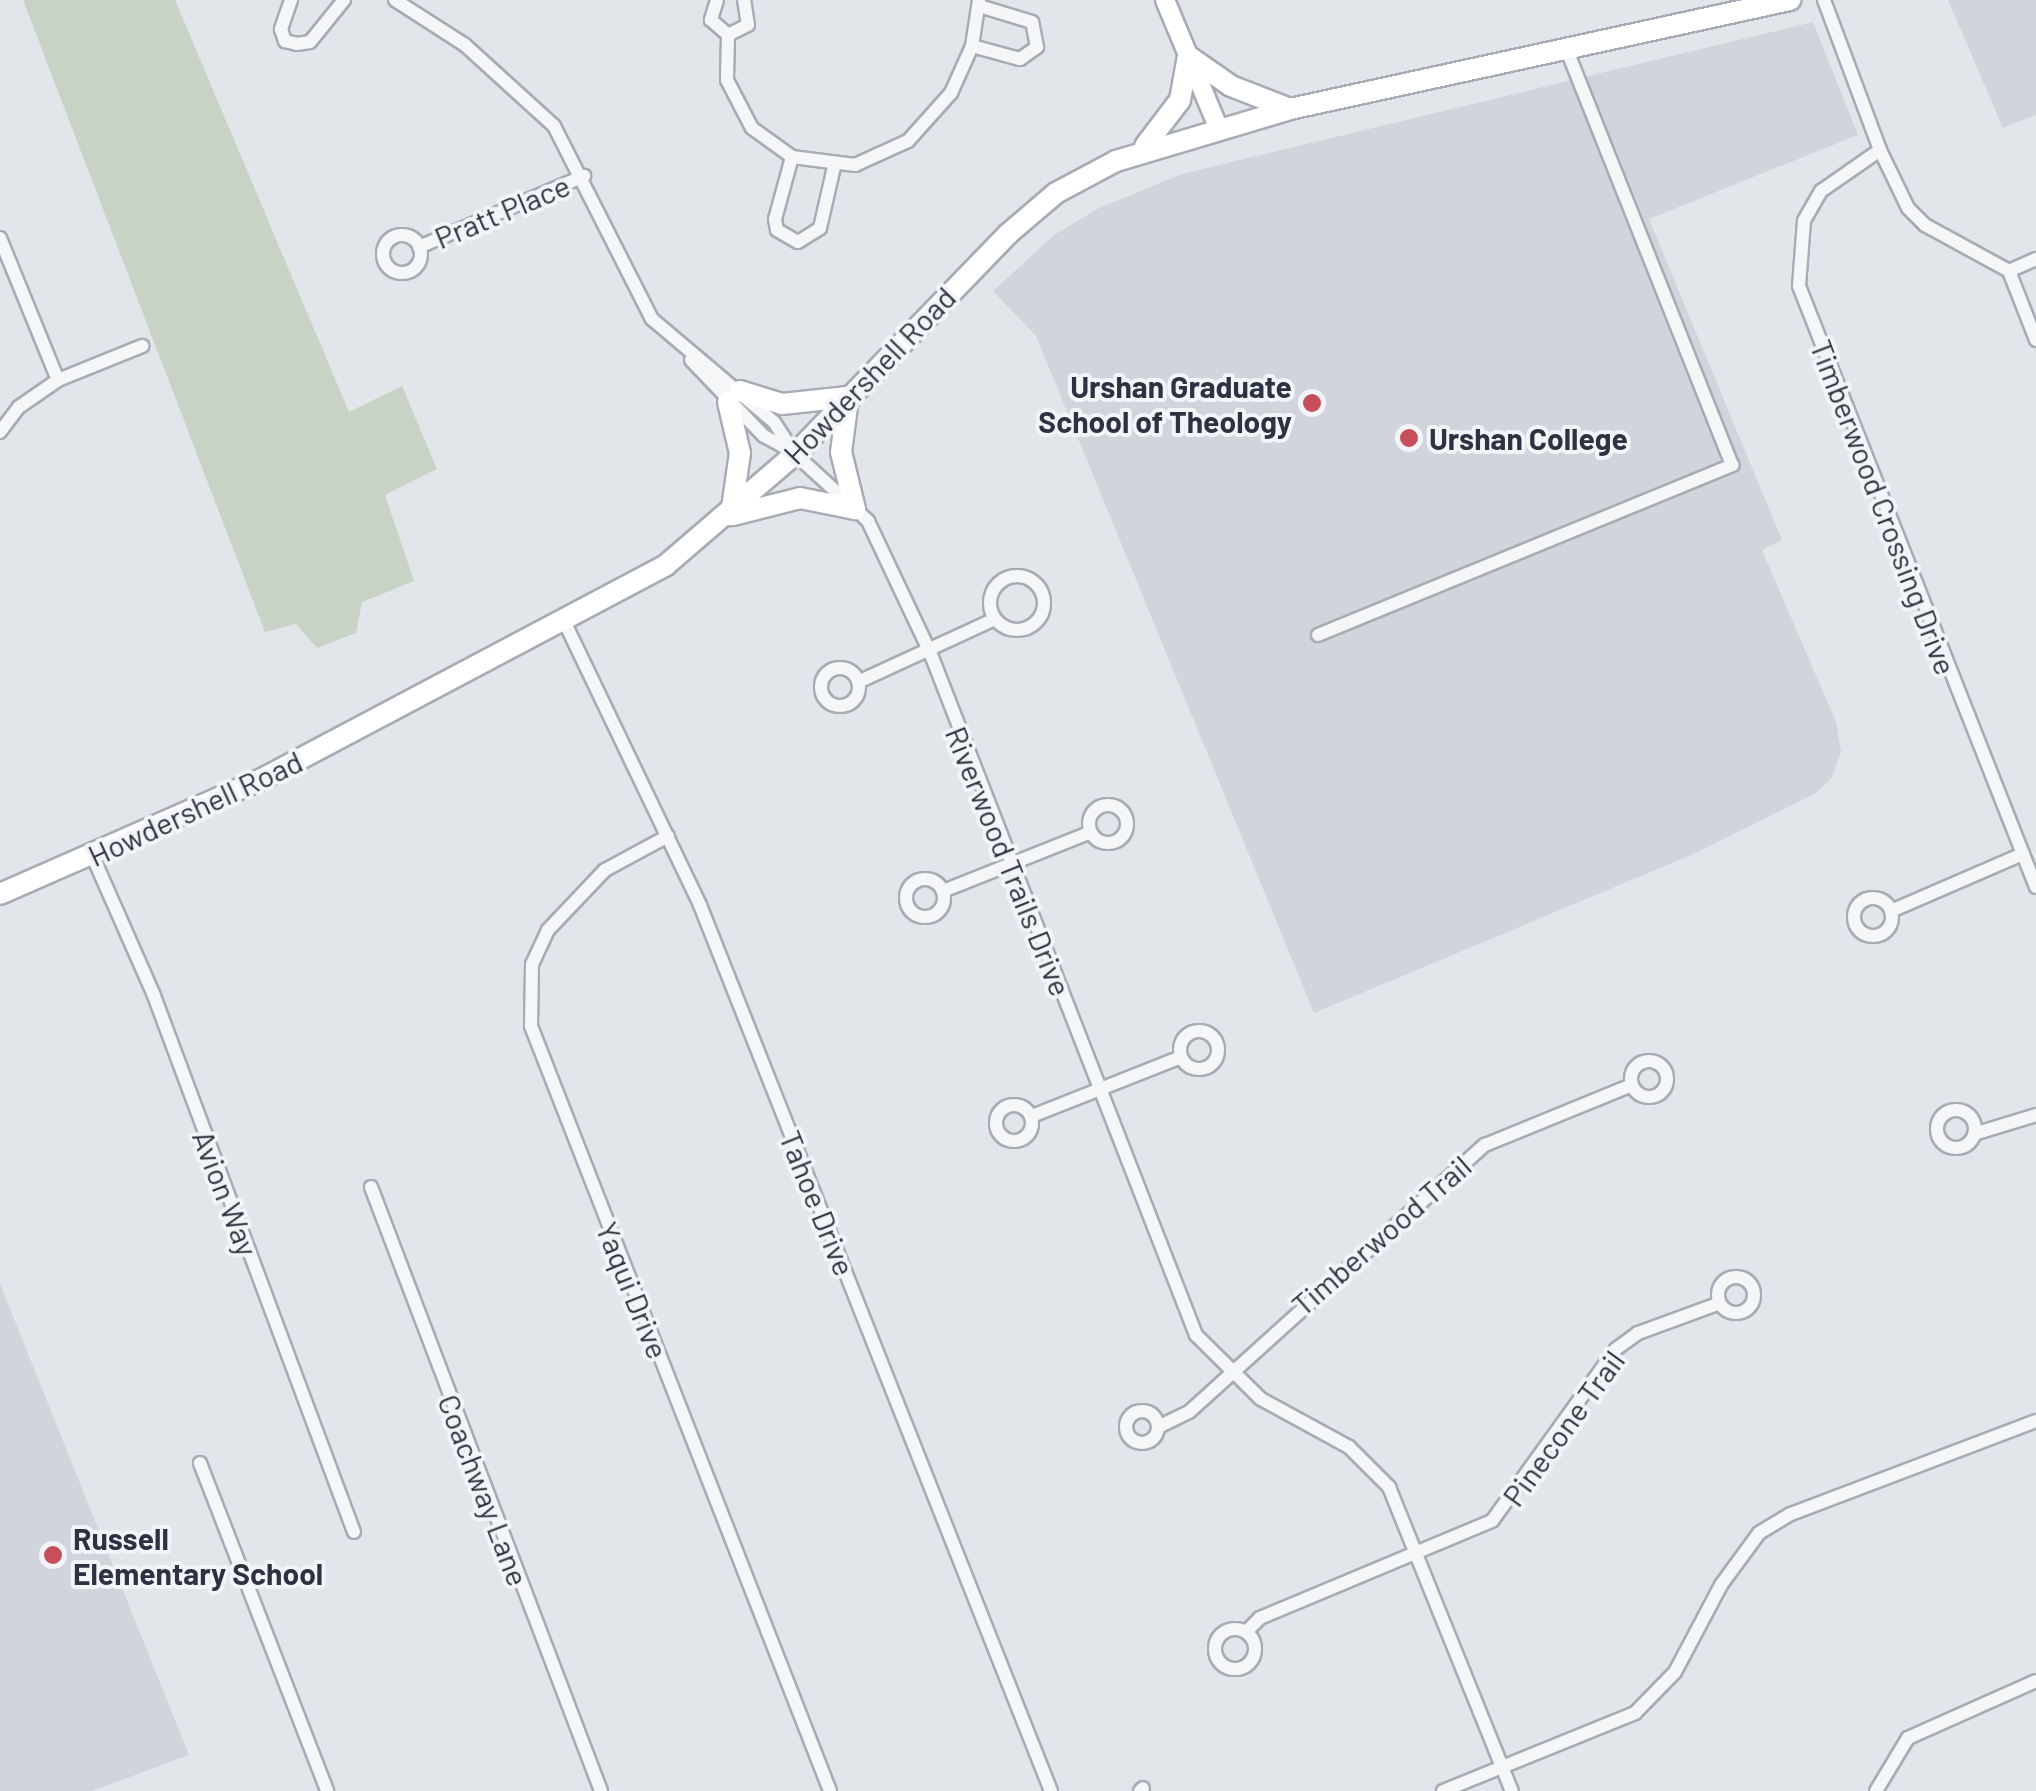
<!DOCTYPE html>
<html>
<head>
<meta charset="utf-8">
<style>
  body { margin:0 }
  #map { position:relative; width:2036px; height:1791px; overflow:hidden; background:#e2e5ea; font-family:Barlow,sans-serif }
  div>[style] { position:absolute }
  .built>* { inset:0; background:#d1d4dc }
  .green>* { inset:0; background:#c7d3c4 }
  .roads { filter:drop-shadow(2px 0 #a7acb4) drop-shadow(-2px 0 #a7acb4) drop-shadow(0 2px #a7acb4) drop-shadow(0 -2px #a7acb4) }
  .street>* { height:12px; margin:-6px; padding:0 6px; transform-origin:6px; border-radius:6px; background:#f5f6f8 }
  .street>.ring { margin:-6px; padding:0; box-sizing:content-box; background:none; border:12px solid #f5f6f8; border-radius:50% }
  .secondary>* { height:18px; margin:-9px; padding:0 9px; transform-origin:9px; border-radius:9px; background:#fff }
  .primary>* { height:20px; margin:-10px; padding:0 10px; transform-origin:10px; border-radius:10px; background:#fff }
  .dots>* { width:28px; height:28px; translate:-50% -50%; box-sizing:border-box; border:5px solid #f2f4f7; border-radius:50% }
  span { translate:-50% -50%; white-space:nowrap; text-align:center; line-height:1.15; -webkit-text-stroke:8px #f2f4f7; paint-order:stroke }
  .street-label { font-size:30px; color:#2b3241 }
  .poi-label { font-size:30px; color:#2b3241; font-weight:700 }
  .right { translate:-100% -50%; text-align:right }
  .left { translate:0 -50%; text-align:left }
</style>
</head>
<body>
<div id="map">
  <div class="built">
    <div style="clip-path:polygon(1948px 0,2036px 0,2036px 115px,2003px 128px)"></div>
    <div style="clip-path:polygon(1813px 22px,1858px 135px,1649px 219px,1782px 540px,1762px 550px,1836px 722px,1841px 751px,1832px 778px,1816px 793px,1691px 855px,1314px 1013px,1036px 336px,993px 291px,1054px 235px,1097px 209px,1182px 174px)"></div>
    <div style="clip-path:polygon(0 1284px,189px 1755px,92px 1791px,0 1791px)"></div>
  </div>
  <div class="green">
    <div style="clip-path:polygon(23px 0,175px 0,349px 412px,402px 386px,437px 469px,385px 495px,414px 581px,362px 602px,356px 633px,317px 648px,296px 624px,265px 632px)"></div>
  </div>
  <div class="roads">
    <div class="street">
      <div style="left:291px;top:0;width:31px;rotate:109deg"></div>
      <div style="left:281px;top:29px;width:13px;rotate:72deg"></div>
      <div style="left:285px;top:41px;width:12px;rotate:14deg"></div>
      <div style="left:297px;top:44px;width:13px;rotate:-9deg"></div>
      <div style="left:310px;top:42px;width:54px;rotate:-51deg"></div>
      <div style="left:395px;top:0;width:83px;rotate:32.7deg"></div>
      <div style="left:465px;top:45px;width:120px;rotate:42.3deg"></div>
      <div style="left:554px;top:126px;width:216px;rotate:63.1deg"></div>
      <div style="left:652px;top:319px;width:160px;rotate:40.2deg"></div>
      <div style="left:774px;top:422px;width:38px;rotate:57deg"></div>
      <div style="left:795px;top:454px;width:99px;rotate:42.5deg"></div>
      <div style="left:868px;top:521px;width:145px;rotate:64.7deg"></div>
      <div style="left:930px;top:652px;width:733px;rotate:68.72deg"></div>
      <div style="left:1196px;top:1335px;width:91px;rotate:44.6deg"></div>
      <div style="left:1261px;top:1399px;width:100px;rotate:28.6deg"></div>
      <div style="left:1349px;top:1447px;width:57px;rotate:45deg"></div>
      <div style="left:1389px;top:1487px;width:328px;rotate:68deg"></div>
      <div style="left:717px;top:0;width:21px;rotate:107deg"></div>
      <div style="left:711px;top:20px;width:23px;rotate:41deg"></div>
      <div style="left:728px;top:35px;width:22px;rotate:-27deg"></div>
      <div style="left:748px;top:25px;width:25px;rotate:-99deg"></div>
      <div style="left:1824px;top:0;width:160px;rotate:69.5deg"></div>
      <div style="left:1880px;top:150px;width:64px;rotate:64.2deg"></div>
      <div style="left:1908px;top:208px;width:24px;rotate:45deg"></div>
      <div style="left:1925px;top:225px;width:96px;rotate:28.7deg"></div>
      <div style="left:2009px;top:271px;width:74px;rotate:68.6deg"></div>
      <div style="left:728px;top:35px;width:45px;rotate:91.3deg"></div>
      <div style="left:727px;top:80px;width:54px;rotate:62.5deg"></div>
      <div style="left:752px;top:128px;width:49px;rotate:35.9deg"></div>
      <div style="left:792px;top:157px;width:64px;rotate:7.2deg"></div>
      <div style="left:855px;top:165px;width:58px;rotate:-24.4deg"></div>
      <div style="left:908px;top:141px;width:64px;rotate:-48.1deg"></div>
      <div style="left:951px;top:93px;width:51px;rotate:-65.9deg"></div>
      <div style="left:972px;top:46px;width:47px;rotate:-81.3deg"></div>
      <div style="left:972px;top:46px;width:50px;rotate:15.2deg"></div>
      <div style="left:1020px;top:59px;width:21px;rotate:-35deg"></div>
      <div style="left:1037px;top:47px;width:25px;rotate:-101deg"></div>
      <div style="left:1032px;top:22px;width:55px;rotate:-163.2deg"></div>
      <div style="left:1880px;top:150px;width:72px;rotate:145.2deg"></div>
      <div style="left:1821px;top:191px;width:34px;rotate:120deg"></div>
      <div style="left:1804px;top:221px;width:65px;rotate:94.4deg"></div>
      <div style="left:1799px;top:286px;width:646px;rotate:68.48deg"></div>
      <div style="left:792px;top:157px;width:64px;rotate:105.3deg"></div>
      <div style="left:775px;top:219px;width:11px;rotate:80deg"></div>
      <div style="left:777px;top:230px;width:24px;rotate:30deg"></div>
      <div style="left:798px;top:242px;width:26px;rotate:-32deg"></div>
      <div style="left:820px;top:228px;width:63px;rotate:-77.1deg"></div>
      <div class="ring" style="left:383px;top:235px;width:26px;height:26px"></div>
      <div style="left:0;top:238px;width:153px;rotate:67.8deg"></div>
      <div style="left:419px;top:247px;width:180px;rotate:-23.3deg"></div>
      <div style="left:2009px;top:271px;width:30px;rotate:-24deg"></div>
      <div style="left:691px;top:360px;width:105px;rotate:46.2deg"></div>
      <div style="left:764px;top:436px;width:30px;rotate:28deg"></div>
      <div style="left:0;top:432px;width:31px;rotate:-53deg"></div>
      <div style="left:19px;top:407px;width:47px;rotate:-34.7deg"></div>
      <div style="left:58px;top:380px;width:91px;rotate:-22deg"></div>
      <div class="ring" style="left:990px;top:576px;width:42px;height:42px"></div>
      <div style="left:565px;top:623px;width:313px;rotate:64.4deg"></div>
      <div style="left:700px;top:905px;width:953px;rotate:68.39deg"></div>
      <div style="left:1318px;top:635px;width:448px;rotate:-22.3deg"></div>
      <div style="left:1732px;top:465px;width:447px;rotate:-111.7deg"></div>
      <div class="ring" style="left:821px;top:668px;width:26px;height:26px"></div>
      <div style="left:858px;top:682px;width:151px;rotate:-24.7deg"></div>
      <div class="ring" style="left:1089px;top:805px;width:26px;height:26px"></div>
      <div style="left:668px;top:836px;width:72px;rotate:151.6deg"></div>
      <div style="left:605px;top:870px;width:83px;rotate:133.5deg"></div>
      <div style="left:548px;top:930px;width:38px;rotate:115deg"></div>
      <div style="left:532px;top:964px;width:62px;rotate:90.9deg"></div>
      <div style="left:531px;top:1026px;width:821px;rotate:68.65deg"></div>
      <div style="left:93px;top:857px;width:149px;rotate:66.2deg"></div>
      <div style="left:153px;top:993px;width:575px;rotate:69.55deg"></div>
      <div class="ring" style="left:906px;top:879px;width:26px;height:26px"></div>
      <div style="left:943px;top:891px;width:159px;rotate:-21.7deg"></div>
      <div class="ring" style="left:1854px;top:898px;width:26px;height:26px"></div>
      <div style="left:1891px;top:911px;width:144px;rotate:-23.4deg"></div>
      <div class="ring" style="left:1180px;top:1031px;width:26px;height:26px"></div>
      <div class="ring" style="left:1631px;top:1061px;width:24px;height:24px"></div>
      <div class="ring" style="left:996px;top:1105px;width:24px;height:24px"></div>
      <div class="ring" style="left:1937px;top:1110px;width:26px;height:26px"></div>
      <div style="left:1032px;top:1116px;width:160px;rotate:-21.6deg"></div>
      <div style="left:1974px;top:1134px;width:65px;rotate:-17deg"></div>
      <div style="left:371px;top:1187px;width:646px;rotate:69.15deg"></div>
      <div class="ring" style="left:1718px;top:1277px;width:24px;height:24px"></div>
      <div class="ring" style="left:1126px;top:1411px;width:20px;height:20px"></div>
      <div style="left:1158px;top:1427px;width:34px;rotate:-26deg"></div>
      <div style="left:1189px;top:1412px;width:399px;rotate:-42.1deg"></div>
      <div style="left:1485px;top:1145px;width:159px;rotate:-22.2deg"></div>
      <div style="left:200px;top:1463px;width:352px;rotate:68.8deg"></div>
      <div class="ring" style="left:1215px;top:1629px;width:28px;height:28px"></div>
      <div style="left:1246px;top:1632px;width:20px;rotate:-45deg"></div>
      <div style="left:1260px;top:1618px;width:251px;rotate:-22.7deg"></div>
      <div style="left:1492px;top:1521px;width:212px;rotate:-54.2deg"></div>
      <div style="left:1616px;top:1349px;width:27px;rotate:-36deg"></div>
      <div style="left:1638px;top:1333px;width:87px;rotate:-20.1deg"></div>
      <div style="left:1140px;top:1791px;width:4px;rotate:-45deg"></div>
      <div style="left:1443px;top:1791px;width:207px;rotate:-22.1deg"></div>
      <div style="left:1635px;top:1713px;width:57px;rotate:-45.7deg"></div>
      <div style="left:1675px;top:1672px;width:98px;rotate:-62.1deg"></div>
      <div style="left:1721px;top:1585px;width:64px;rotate:-53.8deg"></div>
      <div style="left:1759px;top:1533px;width:37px;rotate:-31deg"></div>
      <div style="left:1791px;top:1514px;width:262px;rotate:-20.8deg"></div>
      <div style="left:1876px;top:1791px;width:62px;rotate:-58.9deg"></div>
      <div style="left:1908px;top:1738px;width:140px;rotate:-24deg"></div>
    </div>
    <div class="secondary">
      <div style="left:1165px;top:0;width:140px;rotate:67.3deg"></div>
    </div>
    <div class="primary">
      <div style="left:1188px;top:56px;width:52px;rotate:34.9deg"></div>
      <div style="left:1231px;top:86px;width:63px;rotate:21.3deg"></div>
      <div style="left:1145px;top:146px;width:58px;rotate:-52.7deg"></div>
      <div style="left:1180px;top:100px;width:45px;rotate:-79.7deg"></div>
      <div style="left:740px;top:391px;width:44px;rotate:17.2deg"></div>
      <div style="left:782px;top:404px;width:66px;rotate:-6.1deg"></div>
      <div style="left:848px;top:399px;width:53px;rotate:97.5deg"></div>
      <div style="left:841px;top:452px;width:59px;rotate:76.2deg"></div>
      <div style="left:728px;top:402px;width:52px;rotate:76.8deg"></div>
      <div style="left:740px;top:453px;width:63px;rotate:98.3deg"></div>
      <div style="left:733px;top:515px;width:69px;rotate:-14.2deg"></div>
      <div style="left:800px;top:498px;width:56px;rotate:11.3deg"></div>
      <div style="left:0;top:894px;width:291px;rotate:-23.7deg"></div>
      <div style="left:266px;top:777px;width:453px;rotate:-27.9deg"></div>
      <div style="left:666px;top:565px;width:170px;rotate:-40.7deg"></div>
      <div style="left:795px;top:454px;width:306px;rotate:-45.9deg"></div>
      <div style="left:1008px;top:234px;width:63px;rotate:-40.5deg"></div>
      <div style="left:1056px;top:193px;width:68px;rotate:-28.1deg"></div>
      <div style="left:1116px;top:161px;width:182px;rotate:-16.6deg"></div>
      <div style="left:1290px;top:109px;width:512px;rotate:-12.3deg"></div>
    </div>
  </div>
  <div class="dots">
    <div style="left:1312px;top:403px;background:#c74f5c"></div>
    <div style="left:1409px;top:438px;background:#c74f5c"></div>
    <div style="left:53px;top:1555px;background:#c74f5c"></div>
  </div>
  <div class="street-label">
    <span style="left:502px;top:211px;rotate:-23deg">Pratt Place</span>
    <span style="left:869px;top:375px;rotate:-46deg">Howdershell Road</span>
    <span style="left:1884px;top:507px;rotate:69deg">Timberwood Crossing Drive</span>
    <span style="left:195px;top:808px;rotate:-25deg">Howdershell Road</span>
    <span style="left:1009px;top:861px;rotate:68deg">Riverwood Trails Drive</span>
    <span style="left:226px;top:1193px;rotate:69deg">Avion Way</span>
    <span style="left:818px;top:1203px;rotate:68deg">Tahoe Drive</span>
    <span style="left:1381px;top:1235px;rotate:-41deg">Timberwood Trail</span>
    <span style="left:633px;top:1290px;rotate:68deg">Yaqui Drive</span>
    <span style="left:1563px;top:1428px;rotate:-54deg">Pinecone Trail</span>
    <span style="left:484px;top:1490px;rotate:69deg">Coachway Lane</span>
  </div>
  <div class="poi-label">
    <span class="right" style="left:1292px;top:403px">Urshan Graduate<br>School of Theology</span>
    <span class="left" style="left:1429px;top:438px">Urshan College</span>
    <span class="left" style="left:73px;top:1555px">Russell<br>Elementary School</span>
  </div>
</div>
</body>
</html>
